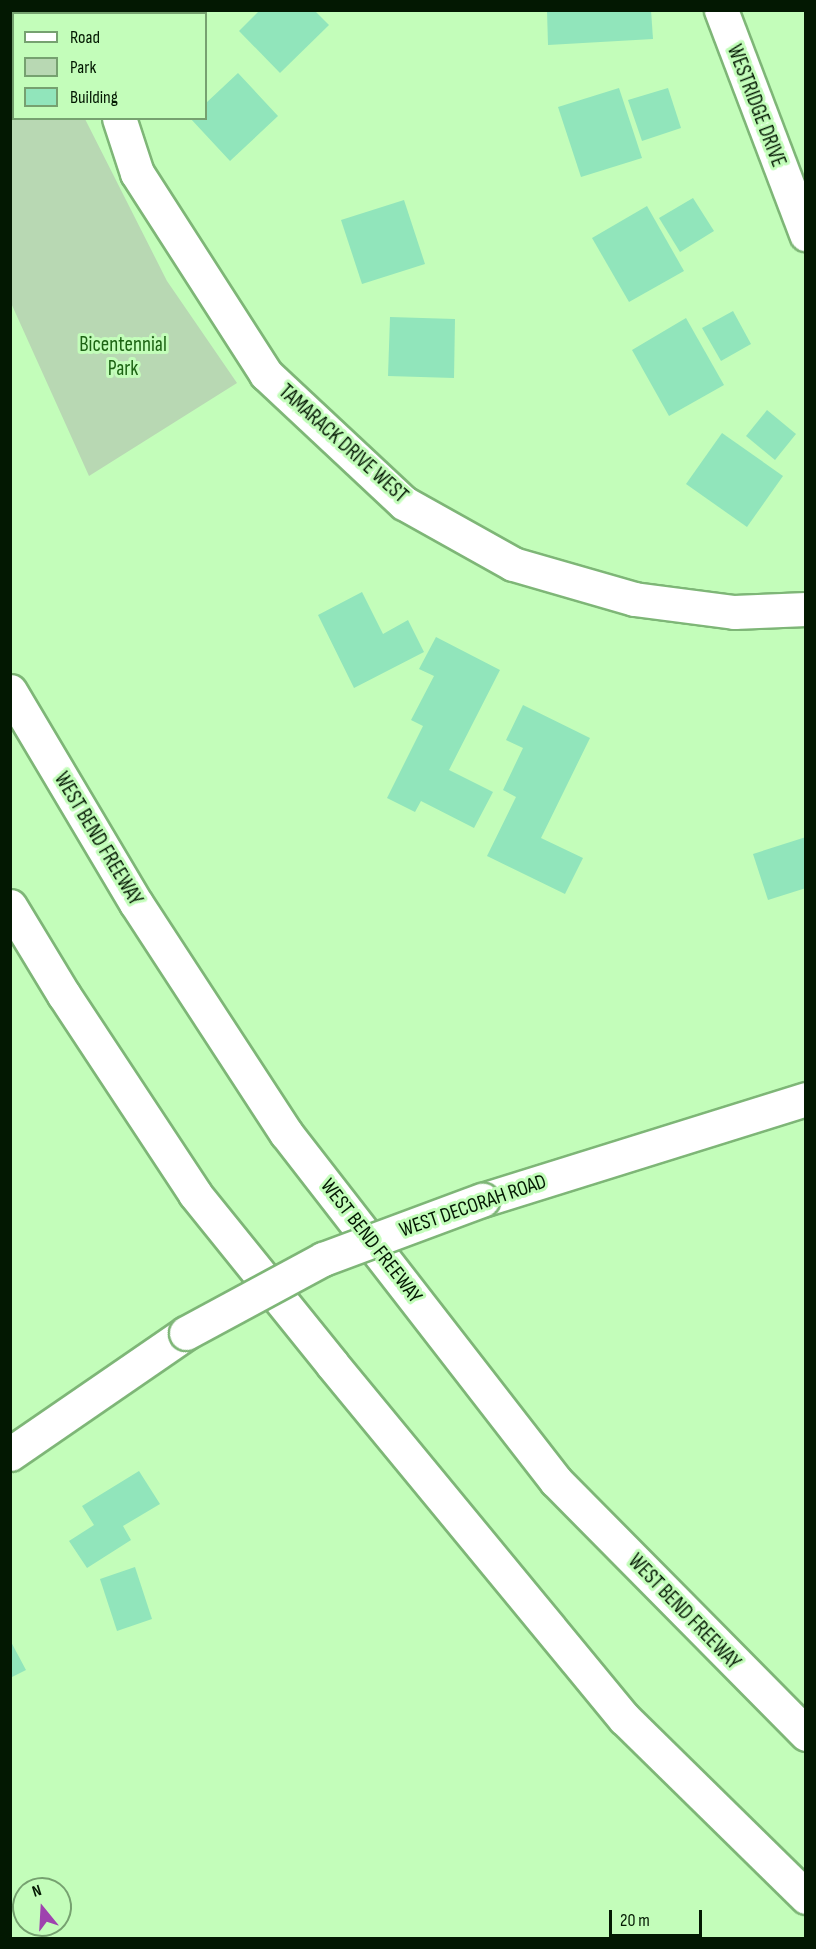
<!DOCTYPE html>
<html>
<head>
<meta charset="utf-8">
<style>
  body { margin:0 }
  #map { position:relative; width:816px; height:1949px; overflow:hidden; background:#c3fdba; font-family:"Sofia Sans Condensed",sans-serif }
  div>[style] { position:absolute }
  .green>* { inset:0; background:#b8d8b3 }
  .building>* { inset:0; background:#91e5bb }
  .roads { filter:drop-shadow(2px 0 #7eb677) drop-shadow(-2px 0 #7eb677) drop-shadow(0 2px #7eb677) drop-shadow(0 -2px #7eb677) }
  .lane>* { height:16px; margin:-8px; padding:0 8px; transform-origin:8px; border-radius:8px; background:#fff }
  .street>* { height:33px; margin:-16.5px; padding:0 16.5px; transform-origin:16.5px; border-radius:16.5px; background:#fff }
  .highway>* { height:33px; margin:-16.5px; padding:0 16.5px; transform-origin:16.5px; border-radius:16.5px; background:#fff }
  .bridges { filter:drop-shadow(2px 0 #7eb677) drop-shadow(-2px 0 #7eb677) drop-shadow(0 2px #7eb677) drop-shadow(0 -2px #7eb677) }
  .street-bridge>* { height:33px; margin:-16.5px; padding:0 16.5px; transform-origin:16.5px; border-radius:16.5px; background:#fff }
  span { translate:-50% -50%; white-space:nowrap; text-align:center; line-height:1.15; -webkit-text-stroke:6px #c3fdba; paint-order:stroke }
  .street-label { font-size:21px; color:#031802 }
  .park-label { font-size:21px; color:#1c6313 }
  .frame { position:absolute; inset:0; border:12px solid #031802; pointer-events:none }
  .legend { position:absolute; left:12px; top:12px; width:195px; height:108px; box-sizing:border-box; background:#c3fdba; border:2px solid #76a170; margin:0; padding:8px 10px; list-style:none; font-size:18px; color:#031802 }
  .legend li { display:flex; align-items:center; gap:12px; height:30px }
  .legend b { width:30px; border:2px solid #76a170 }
  .north { position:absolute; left:12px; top:1877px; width:60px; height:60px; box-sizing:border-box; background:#c3fdba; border:2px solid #76a170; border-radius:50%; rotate:342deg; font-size:16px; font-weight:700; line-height:24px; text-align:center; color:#031802 }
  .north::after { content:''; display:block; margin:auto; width:21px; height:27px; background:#9e43ae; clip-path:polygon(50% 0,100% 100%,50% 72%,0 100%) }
  .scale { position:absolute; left:609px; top:1910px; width:93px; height:27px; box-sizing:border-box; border:3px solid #031802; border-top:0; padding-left:8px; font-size:18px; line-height:21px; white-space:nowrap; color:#031802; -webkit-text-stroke:4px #c3fdba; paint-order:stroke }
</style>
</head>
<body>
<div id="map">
  <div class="green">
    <div style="clip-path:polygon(10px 11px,53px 13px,14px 14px,14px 118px,85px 119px,167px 281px,237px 383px,89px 476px,11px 303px)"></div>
  </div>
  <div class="building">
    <div style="clip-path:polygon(260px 10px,314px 10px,329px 25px,280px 73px,239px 31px)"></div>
    <div style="clip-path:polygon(547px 10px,651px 10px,653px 39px,548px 45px)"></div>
    <div style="clip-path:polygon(238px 73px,278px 116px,230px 161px,190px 118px,206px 118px,206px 103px)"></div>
    <div style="clip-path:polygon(619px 88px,642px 158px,581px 177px,558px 107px)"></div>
    <div style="clip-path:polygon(668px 88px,681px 128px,642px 141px,628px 100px)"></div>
    <div style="clip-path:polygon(693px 198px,714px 231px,680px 252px,659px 218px)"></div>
    <div style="clip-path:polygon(404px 200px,425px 264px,362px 284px,341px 220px)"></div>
    <div style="clip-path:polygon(647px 206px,684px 271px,629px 302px,592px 238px)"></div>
    <div style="clip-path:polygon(733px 311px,751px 344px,721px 361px,702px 328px)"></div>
    <div style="clip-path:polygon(390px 317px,455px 319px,454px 378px,388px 376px)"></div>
    <div style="clip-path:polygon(686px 318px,724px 385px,669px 416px,632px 350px)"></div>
    <div style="clip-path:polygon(767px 410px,796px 434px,775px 460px,746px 436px)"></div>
    <div style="clip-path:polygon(722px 433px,783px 476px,747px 527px,686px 484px)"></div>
    <div style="clip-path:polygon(362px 592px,383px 634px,408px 620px,424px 652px,354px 688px,318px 615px)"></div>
    <div style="clip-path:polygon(436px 637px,500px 670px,449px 770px,493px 792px,474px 828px,421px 801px,415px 812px,387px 798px,423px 726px,411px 720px,434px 676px,419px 669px)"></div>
    <div style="clip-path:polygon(523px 705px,590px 738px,541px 838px,583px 858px,565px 894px,487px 856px,516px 797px,503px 790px,523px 748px,506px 740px)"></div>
    <div style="clip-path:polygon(806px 837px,806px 888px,768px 900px,753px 854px)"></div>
    <div style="clip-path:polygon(139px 1471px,160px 1504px,123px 1526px,131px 1540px,87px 1568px,69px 1541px,94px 1525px,82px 1506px)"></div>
    <div style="clip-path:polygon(135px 1567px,152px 1619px,117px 1631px,100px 1579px)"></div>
    <div style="clip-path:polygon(10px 1640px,26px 1670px,10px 1678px)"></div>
  </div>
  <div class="roads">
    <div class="lane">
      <div style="left:181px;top:14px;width:4px;rotate:-63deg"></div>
    </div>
    <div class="street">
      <div style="left:83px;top:10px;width:4px;rotate:76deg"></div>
      <div style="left:721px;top:10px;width:240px;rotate:69.2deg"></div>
      <div style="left:119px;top:118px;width:58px;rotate:71.9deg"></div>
      <div style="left:137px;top:173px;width:239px;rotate:57.3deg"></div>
      <div style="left:266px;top:374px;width:189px;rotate:43.1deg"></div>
      <div style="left:404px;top:503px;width:125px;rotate:29.2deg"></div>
      <div style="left:513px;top:564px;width:126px;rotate:16.1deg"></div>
      <div style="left:634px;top:599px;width:101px;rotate:7.4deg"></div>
      <div style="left:734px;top:612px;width:72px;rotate:-2.4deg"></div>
      <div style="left:482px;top:1200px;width:339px;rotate:-17.3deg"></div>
      <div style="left:10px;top:1454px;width:214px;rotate:-34.5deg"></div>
    </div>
    <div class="highway">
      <div style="left:10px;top:691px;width:247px;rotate:59.3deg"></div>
      <div style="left:136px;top:903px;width:275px;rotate:56.9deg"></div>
      <div style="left:286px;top:1133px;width:440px;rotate:52.2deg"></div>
      <div style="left:556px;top:1481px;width:356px;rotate:45.3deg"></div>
      <div style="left:10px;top:906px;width:104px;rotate:58.8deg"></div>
      <div style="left:64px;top:995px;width:238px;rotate:56.6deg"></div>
      <div style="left:195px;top:1194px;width:218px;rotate:51.1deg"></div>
      <div style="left:332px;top:1364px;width:460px;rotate:50.5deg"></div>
      <div style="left:625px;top:1719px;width:254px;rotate:44.5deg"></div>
    </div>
  </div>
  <div class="bridges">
    <div class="street-bridge">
      <div style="left:186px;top:1333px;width:156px;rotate:-28.4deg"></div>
      <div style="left:323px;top:1259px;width:170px;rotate:-20.4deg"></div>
    </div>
  </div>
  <div class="street-label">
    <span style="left:756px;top:106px;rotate:69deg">WESTRIDGE DRIVE</span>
    <span style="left:343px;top:444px;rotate:42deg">TAMARACK DRIVE WEST</span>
    <span style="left:98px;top:839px;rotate:59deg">WEST BEND FREEWAY</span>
    <span style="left:473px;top:1206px;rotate:-19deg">WEST DECORAH ROAD</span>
    <span style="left:371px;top:1241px;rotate:52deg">WEST BEND FREEWAY</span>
    <span style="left:684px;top:1612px;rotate:46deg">WEST BEND FREEWAY</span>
  </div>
  <div class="park-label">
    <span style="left:123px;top:357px">Bicentennial<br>Park</span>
  </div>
  <div class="frame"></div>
  <ul class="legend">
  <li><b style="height:8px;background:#fff"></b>Road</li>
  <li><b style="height:16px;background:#b8d8b3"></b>Park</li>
  <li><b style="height:16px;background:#91e5bb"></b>Building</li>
  </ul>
  <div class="north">N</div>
  <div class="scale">20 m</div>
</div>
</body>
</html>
